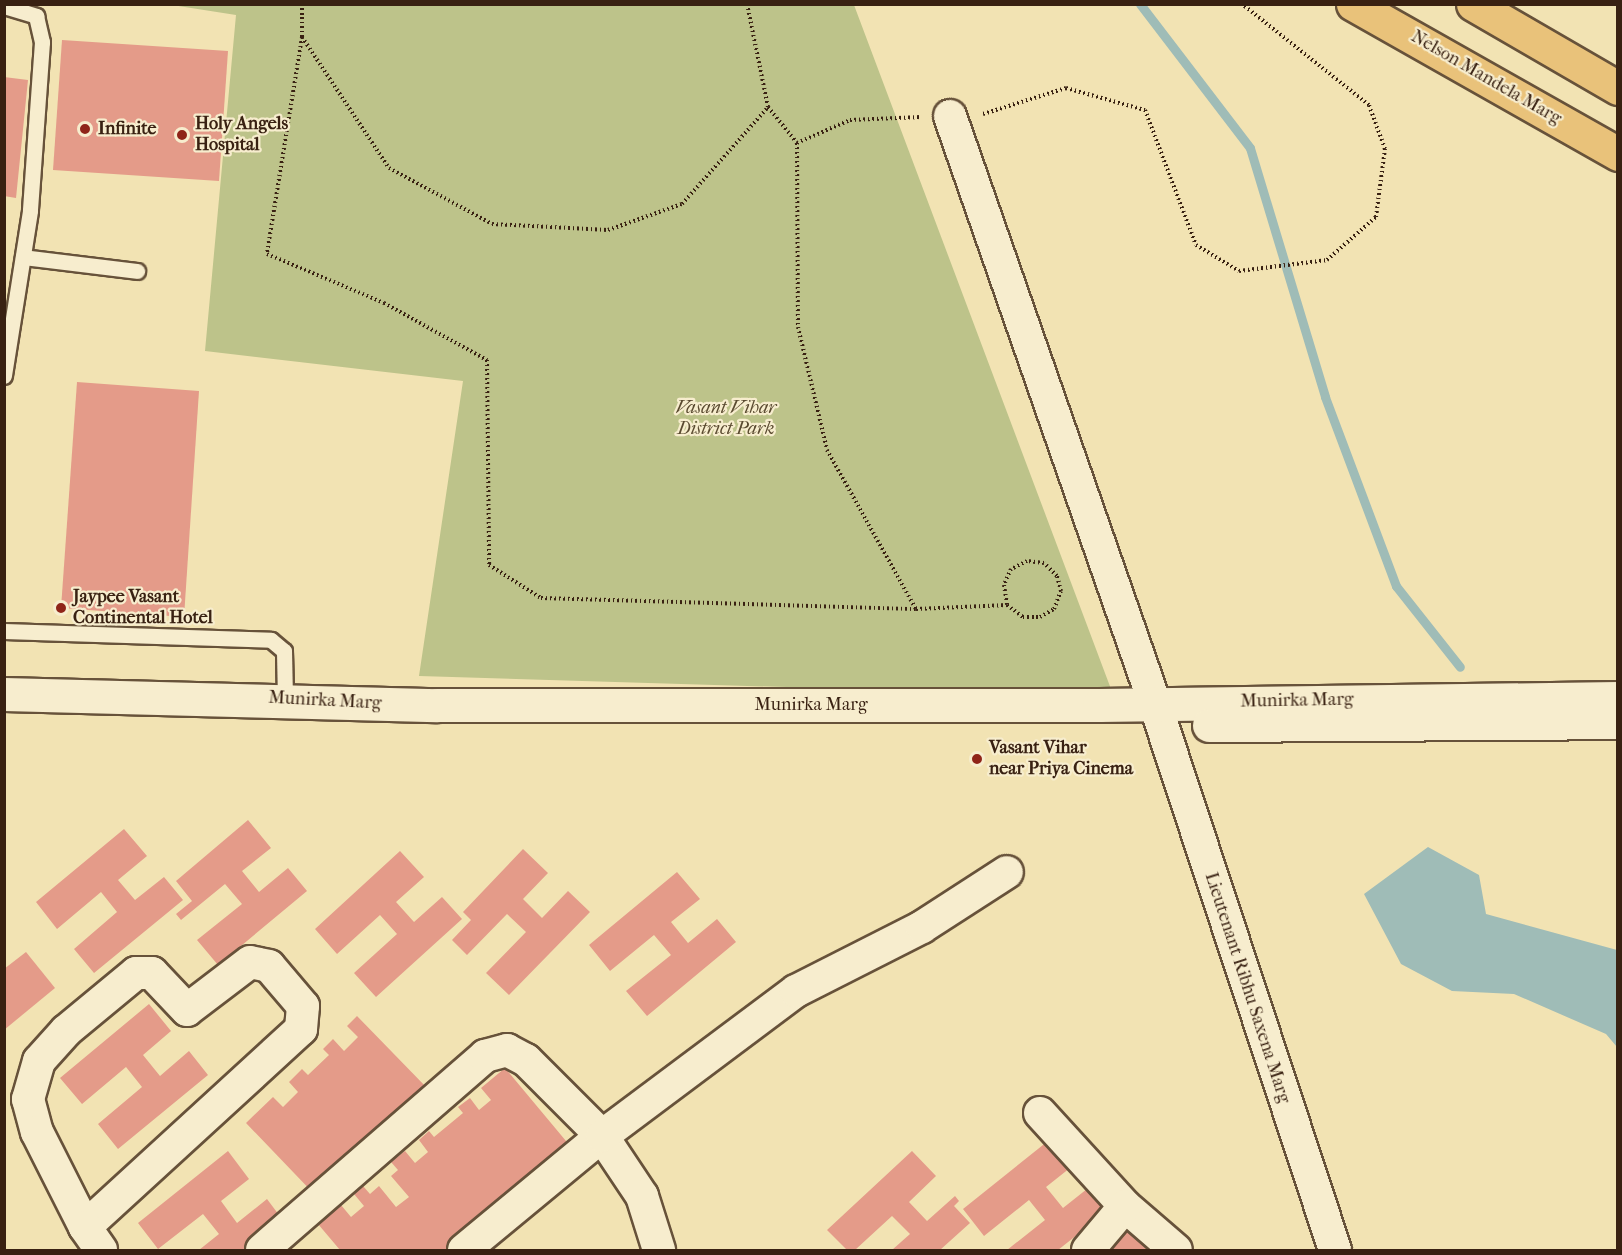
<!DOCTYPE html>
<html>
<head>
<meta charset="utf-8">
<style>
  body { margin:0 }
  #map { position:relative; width:1622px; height:1255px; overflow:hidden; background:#f2e3b3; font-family:"IM FELL French Canon",serif }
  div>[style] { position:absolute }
  .green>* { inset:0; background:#bdc38a }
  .water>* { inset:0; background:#9fbcb7 }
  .stream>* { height:9px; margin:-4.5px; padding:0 4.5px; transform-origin:4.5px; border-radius:4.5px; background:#9fbcb7 }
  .building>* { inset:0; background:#e49b89 }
  .path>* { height:4px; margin-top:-2px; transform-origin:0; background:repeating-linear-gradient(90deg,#392112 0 1.5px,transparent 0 4.5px) }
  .roads { filter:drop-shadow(2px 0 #67523a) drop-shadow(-2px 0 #67523a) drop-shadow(0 2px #67523a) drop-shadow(0 -2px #67523a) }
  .service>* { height:15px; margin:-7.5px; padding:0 7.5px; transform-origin:7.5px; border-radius:7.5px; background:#f7edce }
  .minor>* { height:32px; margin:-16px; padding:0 16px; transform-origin:16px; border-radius:16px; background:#f7edce }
  .tertiary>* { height:33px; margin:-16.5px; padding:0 16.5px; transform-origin:16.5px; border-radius:16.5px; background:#f7edce }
  .primary>* { height:33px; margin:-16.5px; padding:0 16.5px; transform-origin:16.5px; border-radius:16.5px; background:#e9c27a }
  .dots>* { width:16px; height:16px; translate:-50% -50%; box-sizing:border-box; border:3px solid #f7edce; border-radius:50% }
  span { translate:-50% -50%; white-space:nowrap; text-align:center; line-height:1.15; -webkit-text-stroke:4.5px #f7edce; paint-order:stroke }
  .street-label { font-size:18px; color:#392112 }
  .poi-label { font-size:18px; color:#392112; font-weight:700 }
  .left { translate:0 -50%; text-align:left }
  .park-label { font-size:18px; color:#5a4a30; font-style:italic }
  .frame { position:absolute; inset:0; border:6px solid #392112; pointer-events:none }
</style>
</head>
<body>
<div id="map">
  <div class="green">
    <div style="clip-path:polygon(172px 5px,854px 5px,1114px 697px,419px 676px,463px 381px,205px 351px,236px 15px)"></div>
  </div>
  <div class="water">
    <div style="clip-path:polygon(1428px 847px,1479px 875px,1486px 914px,1617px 950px,1617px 1047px,1606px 1034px,1514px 994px,1452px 991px,1401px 964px,1364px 894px)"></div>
  </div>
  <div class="stream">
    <div style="left:1140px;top:4px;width:181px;rotate:52.6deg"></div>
    <div style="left:1250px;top:148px;width:260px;rotate:73.2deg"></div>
    <div style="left:1325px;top:397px;width:202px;rotate:69.4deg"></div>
    <div style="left:1396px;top:586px;width:103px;rotate:51.7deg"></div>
  </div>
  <div class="building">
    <div style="clip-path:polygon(62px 40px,228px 51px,219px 181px,53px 170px)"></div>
    <div style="clip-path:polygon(4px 77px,28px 80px,16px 198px,4px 196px)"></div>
    <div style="clip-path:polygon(77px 382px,199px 391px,184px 617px,61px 608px)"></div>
    <div style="clip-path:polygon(248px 820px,271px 848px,242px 871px,259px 892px,288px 868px,307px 891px,218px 965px,197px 940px,242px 904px,225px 884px,181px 920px,176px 914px,192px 901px,176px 881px)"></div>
    <div style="clip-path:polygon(124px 829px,147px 856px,118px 880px,135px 900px,164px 877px,183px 900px,94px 973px,74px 949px,117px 912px,101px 892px,57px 929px,36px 902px)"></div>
    <div style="clip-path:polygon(523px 849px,548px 873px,523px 899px,542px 918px,568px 891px,590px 912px,509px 995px,486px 973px,526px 932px,507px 914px,467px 955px,452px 940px,471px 920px,463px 912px)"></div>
    <div style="clip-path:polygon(400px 851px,424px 877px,396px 902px,414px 922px,442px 897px,462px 919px,376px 997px,354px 973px,397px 934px,380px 915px,337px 954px,315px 929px)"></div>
    <div style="clip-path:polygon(677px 872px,700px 899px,671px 922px,688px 943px,717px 919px,736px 942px,647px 1016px,626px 991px,671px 955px,654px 935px,610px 971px,589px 945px)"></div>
    <div style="clip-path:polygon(26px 952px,55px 988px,4px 1030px,4px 969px)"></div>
    <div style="clip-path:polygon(149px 1004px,171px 1031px,143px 1055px,160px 1076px,189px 1051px,208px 1075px,118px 1149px,98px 1124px,142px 1087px,126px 1067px,82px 1104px,60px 1078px)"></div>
    <div style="clip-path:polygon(357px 1016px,428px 1089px,317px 1197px,246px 1123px,273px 1097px,283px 1107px,298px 1092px,289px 1082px,302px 1069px,308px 1075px,329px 1055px,323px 1049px,333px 1039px,344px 1051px,358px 1037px,347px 1026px)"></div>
    <div style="clip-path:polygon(505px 1068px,571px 1147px,447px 1250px,340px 1250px,318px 1224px,341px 1205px,351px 1217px,364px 1206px,354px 1194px,363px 1186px,370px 1194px,379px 1186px,396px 1207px,409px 1197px,391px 1176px,398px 1170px,391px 1162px,405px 1151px,415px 1163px,428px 1152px,419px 1140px,429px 1131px,434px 1137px,463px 1113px,458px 1107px,470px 1098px,479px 1110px,491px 1100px,481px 1088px)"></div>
    <div style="clip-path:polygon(1053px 1137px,1075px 1164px,1046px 1187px,1063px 1208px,1092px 1185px,1111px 1208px,1058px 1250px,1007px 1250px,1045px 1220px,1029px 1200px,984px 1236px,963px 1209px)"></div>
    <div style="clip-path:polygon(228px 1151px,249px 1179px,221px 1201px,237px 1223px,267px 1199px,285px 1223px,251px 1250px,199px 1250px,219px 1234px,203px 1214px,158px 1249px,138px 1223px)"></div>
    <div style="clip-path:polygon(912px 1151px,936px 1176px,909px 1202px,927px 1221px,955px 1196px,959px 1201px,954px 1206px,970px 1223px,940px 1250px,892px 1250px,910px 1234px,892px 1216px,855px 1250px,847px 1250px,827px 1230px)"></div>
    <div style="clip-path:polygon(1128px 1231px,1149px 1250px,1110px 1250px)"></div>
  </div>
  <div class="path">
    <div style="left:302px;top:4px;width:33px;rotate:90deg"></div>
    <div style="left:302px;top:37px;width:157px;rotate:56.4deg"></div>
    <div style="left:389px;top:168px;width:117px;rotate:28.5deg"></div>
    <div style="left:492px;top:224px;width:116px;rotate:3deg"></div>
    <div style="left:608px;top:230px;width:78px;rotate:-19.4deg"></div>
    <div style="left:682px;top:204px;width:130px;rotate:-48.4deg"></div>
    <div style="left:768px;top:107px;width:105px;rotate:-101.5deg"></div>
    <div style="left:302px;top:37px;width:220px;rotate:99.2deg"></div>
    <div style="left:267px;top:254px;width:127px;rotate:22.7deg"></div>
    <div style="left:384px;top:303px;width:118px;rotate:29deg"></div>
    <div style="left:487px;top:360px;width:205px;rotate:89.4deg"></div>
    <div style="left:489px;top:565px;width:62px;rotate:32.4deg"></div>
    <div style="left:541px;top:598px;width:375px;rotate:1.7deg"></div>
    <div style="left:916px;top:609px;width:91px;rotate:-2.5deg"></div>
    <div style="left:1007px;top:605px;width:20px;rotate:37deg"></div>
    <div style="left:1023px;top:617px;width:17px"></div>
    <div style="left:1040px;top:617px;width:16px;rotate:-30deg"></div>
    <div style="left:1054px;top:609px;width:19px;rotate:-69deg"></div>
    <div style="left:1061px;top:591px;width:16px;rotate:-105deg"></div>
    <div style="left:1057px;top:576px;width:18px;rotate:-135deg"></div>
    <div style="left:1044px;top:563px;width:17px;rotate:-173deg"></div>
    <div style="left:1027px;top:561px;width:18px;rotate:153deg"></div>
    <div style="left:1011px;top:569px;width:17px;rotate:114deg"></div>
    <div style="left:1004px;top:585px;width:20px;rotate:81deg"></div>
    <div style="left:768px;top:107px;width:46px;rotate:51.1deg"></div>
    <div style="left:797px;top:143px;width:58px;rotate:-23.5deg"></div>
    <div style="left:850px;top:120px;width:71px;rotate:-2.4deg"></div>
    <div style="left:983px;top:114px;width:87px;rotate:-17.4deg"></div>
    <div style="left:1066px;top:88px;width:82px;rotate:15.6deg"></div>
    <div style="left:1145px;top:110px;width:144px;rotate:69.3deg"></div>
    <div style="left:1196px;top:245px;width:50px;rotate:31.2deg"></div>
    <div style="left:1239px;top:271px;width:89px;rotate:-7.1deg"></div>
    <div style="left:1327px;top:260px;width:65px;rotate:-41.3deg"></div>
    <div style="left:1376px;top:217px;width:69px;rotate:-82.5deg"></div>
    <div style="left:1385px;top:149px;width:47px;rotate:-110deg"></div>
    <div style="left:1369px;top:105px;width:162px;rotate:-141.5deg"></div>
    <div style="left:797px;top:143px;width:184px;rotate:89.7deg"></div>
    <div style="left:798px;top:327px;width:126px;rotate:76.7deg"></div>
    <div style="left:827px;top:450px;width:182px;rotate:60.8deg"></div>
  </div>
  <div class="roads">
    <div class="service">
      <div style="left:4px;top:6px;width:34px;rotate:17deg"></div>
      <div style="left:36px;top:16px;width:27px;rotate:77deg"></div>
      <div style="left:42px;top:42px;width:169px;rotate:94.1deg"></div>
      <div style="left:30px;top:211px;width:167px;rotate:99deg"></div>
      <div style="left:23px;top:257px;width:115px;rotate:7deg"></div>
      <div style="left:4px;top:631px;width:267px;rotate:1.9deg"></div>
      <div style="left:271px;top:640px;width:17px;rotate:40deg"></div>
      <div style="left:284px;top:651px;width:48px;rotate:88.8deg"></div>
    </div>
    <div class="minor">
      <div style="left:950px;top:116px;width:623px;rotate:70.78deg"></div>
      <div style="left:1155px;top:704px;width:575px;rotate:71.75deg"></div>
      <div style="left:1040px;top:1113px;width:126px;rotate:47.6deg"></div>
      <div style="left:1125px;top:1206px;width:67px;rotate:40.8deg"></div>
      <div style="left:85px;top:1227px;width:293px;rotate:-42.5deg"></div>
      <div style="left:301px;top:1029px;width:23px;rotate:-85deg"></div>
      <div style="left:303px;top:1006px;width:52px;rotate:-130.4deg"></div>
      <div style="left:269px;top:966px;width:19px;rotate:-168deg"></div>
      <div style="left:250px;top:962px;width:79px;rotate:142.7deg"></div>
      <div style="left:187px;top:1010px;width:51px;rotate:-133.4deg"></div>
      <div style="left:152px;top:973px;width:16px;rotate:180deg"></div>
      <div style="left:136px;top:973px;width:91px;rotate:140.4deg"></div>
      <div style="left:66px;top:1031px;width:40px;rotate:132deg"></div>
      <div style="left:39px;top:1061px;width:40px;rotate:106deg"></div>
      <div style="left:28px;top:1099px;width:34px;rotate:75deg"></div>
      <div style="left:37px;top:1132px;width:106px;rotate:63.2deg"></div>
      <div style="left:85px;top:1227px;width:28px;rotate:55deg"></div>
      <div style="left:262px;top:1250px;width:296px;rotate:-41deg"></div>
      <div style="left:485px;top:1056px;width:23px;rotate:-15deg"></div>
      <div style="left:507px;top:1050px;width:21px;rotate:28deg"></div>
      <div style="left:526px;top:1060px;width:107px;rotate:45deg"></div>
      <div style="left:602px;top:1136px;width:72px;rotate:56.3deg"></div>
      <div style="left:642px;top:1196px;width:57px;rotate:72.5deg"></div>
      <div style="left:464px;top:1250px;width:179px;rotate:-39.6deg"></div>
      <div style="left:602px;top:1136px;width:242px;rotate:-36.8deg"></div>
      <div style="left:796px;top:991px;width:141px;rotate:-26.9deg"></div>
      <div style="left:922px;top:927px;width:101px;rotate:-32.9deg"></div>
      <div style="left:1088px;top:1250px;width:57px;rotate:-49.9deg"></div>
    </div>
    <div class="tertiary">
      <div style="left:4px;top:694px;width:433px;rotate:1.5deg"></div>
      <div style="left:437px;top:705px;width:662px"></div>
      <div style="left:1099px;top:705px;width:519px;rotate:-0.77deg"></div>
      <div style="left:1209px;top:725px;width:409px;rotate:-0.4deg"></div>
    </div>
    <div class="primary">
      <div style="left:1353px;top:4px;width:305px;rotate:29.5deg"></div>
      <div style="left:1473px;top:4px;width:168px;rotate:30.1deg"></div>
    </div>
  </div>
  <div class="dots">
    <div style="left:85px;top:129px;background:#8f2418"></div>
    <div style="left:182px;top:135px;background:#8f2418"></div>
    <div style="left:61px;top:608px;background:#8f2418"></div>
    <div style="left:977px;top:759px;background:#8f2418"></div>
  </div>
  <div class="street-label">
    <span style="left:1486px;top:78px;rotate:30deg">Nelson Mandela Marg</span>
    <span style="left:325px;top:701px;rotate:3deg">Munirka Marg</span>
    <span style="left:1297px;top:701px;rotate:-1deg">Munirka Marg</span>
    <span style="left:811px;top:705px">Munirka Marg</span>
    <span style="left:1247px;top:988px;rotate:72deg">Lieutenant Ribhu Saxena Marg</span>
  </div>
  <div class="poi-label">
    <span class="left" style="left:195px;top:135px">Holy Angels<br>Hospital</span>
    <span class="left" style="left:98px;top:129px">Infinite</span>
    <span class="left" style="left:73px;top:608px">Jaypee Vasant<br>Continental Hotel</span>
    <span class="left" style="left:989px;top:759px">Vasant Vihar<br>near Priya Cinema</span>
  </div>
  <div class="park-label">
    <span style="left:726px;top:419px">Vasant Vihar<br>District Park</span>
  </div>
  <div class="frame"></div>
</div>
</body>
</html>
